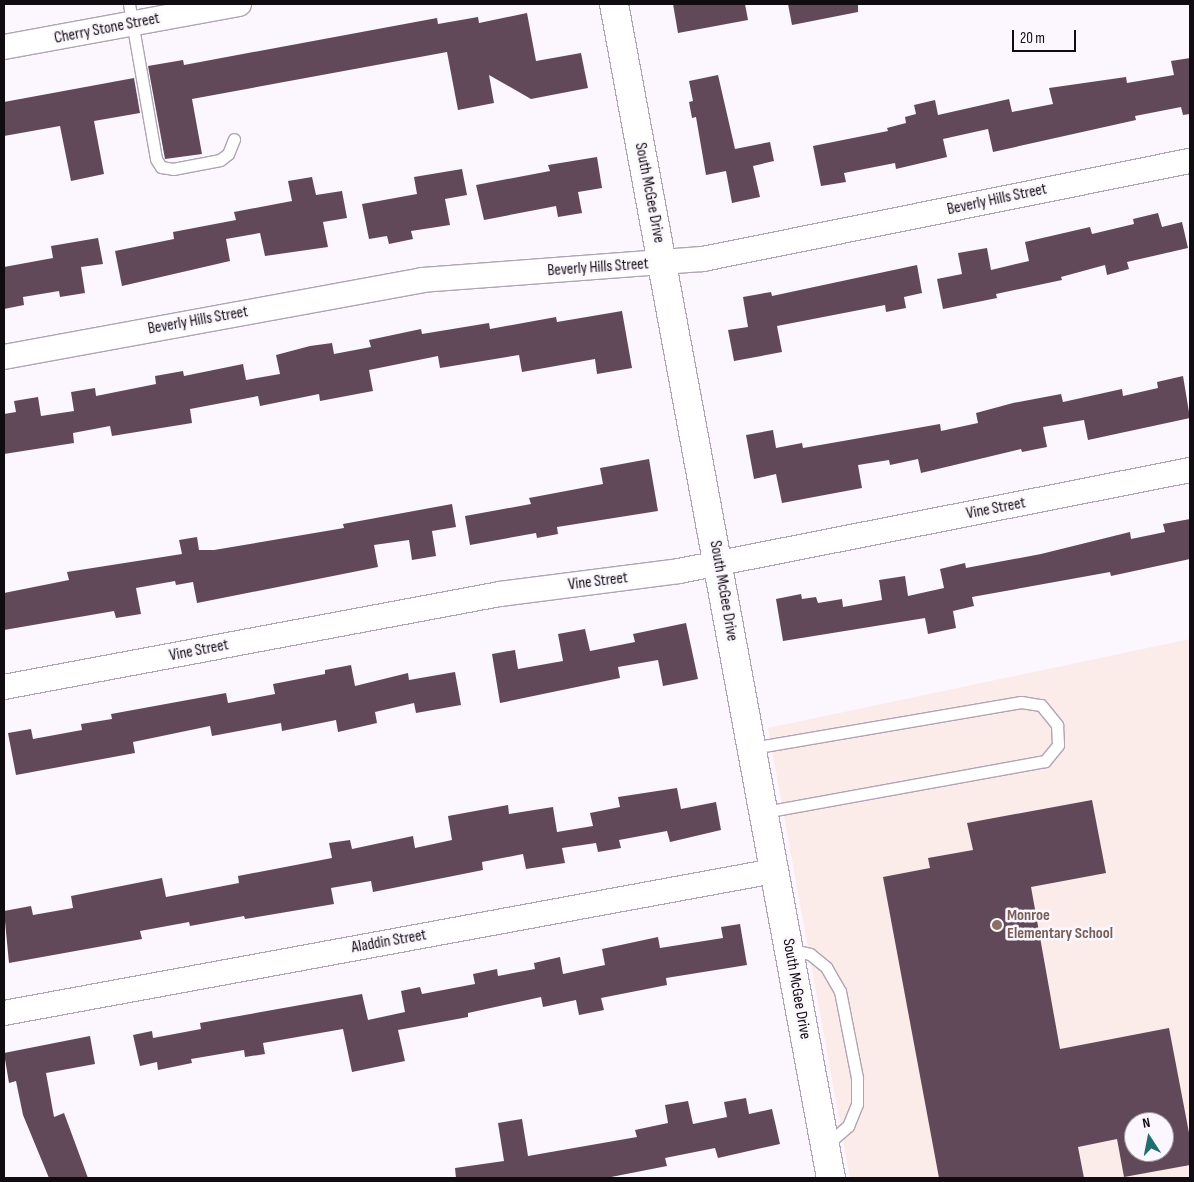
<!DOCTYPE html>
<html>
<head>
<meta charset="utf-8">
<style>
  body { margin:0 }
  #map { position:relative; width:1194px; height:1182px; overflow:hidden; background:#fcf7fe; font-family:"Sofia Sans Condensed",sans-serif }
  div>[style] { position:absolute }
  .education>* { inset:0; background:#fbebe9 }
  .building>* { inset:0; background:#61495a }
  .roads { filter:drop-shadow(1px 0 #b0a4b4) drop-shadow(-1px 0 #b0a4b4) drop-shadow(0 1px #b0a4b4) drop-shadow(0 -1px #b0a4b4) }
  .service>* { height:11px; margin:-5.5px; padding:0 5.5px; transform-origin:5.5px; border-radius:5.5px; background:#fff }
  .minor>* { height:24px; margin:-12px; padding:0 12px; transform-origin:12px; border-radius:12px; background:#fff }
  .tertiary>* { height:28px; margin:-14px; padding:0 14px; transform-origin:14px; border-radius:14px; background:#fff }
  .dots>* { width:14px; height:14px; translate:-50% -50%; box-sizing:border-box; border:2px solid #fcf7fe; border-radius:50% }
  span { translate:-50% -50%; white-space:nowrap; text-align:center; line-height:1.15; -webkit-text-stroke:5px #fcf7fe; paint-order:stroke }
  .street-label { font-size:16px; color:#100c12 }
  .education-label { font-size:16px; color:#785e54; font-weight:700 }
  .left { translate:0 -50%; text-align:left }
  .frame { position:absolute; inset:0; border:5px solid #100c12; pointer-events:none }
  .north { position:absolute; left:1124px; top:1112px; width:50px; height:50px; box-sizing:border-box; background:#fcf7fe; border:1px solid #9e99a0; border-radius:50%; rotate:349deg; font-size:14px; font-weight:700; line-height:20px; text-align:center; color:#100c12 }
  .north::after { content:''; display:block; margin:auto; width:18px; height:22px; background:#216d70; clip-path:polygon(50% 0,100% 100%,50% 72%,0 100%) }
  .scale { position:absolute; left:1012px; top:30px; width:64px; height:22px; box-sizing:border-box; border:2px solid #100c12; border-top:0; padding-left:6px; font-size:15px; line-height:18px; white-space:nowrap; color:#100c12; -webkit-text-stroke:4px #fcf7fe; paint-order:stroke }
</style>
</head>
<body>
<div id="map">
  <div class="education">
    <div style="clip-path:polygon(evenodd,1190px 639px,1190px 1178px,850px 1178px,768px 728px,1190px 639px,1134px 1122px,1164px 1122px,1164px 1152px,1134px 1152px,1134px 1122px)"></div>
  </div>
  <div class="building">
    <div style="clip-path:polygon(673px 4px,745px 4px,748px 20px,678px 33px)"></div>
    <div style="clip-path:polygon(788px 4px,858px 4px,858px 12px,792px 25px)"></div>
    <div style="clip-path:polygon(527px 13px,536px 61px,581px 53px,588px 88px,531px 99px,489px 75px,494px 103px,458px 110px,447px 52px,192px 99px,202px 154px,165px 159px,148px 66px,183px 60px,184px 65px,437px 18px,438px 24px,478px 17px,479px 23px)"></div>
    <div style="clip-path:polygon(1190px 58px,1190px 114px,1183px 115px,1181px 107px,1135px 116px,1136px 120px,993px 152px,988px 129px,943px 139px,947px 157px,896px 169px,895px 163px,844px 173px,846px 182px,821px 186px,813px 146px,888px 131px,887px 128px,906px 123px,905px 117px,916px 114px,914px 105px,935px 100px,938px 115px,1009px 99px,1012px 112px,1053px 104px,1049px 88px,1126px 77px,1127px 83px,1174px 75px,1171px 61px)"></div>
    <div style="clip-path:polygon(718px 75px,735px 149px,770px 142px,774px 161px,753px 166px,760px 197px,732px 203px,726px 171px,706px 175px,696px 117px,692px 118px,689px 102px,693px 101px,689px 81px)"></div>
    <div style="clip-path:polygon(134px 78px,140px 113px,94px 121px,104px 174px,71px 181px,60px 126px,4px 136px,4px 102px)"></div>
    <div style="clip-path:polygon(597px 157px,602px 188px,578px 192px,582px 213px,558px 217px,556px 206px,484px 220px,476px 185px,550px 171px,548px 165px)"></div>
    <div style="clip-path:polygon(462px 169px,467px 195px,445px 199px,450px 225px,411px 231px,413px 239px,389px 244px,387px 236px,369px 239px,362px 204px,417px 194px,414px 177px)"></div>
    <div style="clip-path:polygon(312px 177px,316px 195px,342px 191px,347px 218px,323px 222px,328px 247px,265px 256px,260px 233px,226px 239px,230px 261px,122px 286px,115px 251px,174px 239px,173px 232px,236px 220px,234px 212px,292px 201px,288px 181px)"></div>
    <div style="clip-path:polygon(1158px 213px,1162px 227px,1182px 222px,1188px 248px,1127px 262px,1129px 269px,1107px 275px,1105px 265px,1061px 277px,1062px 280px,996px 294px,997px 298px,943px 309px,937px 279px,962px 274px,958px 253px,987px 248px,991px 270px,1029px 261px,1025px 242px,1090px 227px,1092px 234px,1134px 224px,1133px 219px)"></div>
    <div style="clip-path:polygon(98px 238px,103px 264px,81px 267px,85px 293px,60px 297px,59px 291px,23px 297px,24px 305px,4px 309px,4px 267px,53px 258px,51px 246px)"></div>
    <div style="clip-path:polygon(917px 265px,922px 293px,904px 297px,906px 308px,886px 312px,885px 305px,777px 326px,782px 352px,734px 361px,728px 330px,748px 327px,743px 297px,771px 292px,772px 296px)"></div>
    <div style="clip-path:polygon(622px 311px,632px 368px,597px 374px,595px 359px,522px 372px,519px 355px,440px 368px,438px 356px,369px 370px,373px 391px,320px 401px,319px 394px,260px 406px,258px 396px,190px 409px,192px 423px,112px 436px,110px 426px,73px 433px,74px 443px,4px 454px,4px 414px,16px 412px,14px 401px,38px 397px,41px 416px,74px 411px,71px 392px,95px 388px,96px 396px,156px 384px,155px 376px,183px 371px,184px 376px,243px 364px,246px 380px,280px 374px,276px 355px,310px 346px,332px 343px,334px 354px,371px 347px,369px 340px,421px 329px,422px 334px,489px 323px,490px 329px,556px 317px,557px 322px)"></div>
    <div style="clip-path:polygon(1183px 376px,1190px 418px,1088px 440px,1084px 420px,1043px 427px,1047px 447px,1022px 452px,1021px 449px,921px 473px,918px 459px,890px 465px,889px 460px,858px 465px,862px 488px,782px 503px,776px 474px,754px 479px,746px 435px,773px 430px,776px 448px,802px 443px,803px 448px,940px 424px,941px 431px,978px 423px,976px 413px,1013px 403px,1061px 394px,1063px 402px,1122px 389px,1123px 396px,1158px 388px,1157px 382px)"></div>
    <div style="clip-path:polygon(649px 459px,658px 511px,557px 527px,558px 534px,537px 538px,536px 533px,470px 545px,465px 516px,531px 504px,529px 498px,603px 484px,600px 468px)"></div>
    <div style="clip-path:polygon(452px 504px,456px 527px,432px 531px,436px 556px,412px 560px,409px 540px,374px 545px,378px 567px,197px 603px,193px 582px,176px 585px,175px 581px,136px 588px,141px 614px,116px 618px,114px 611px,4px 630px,4px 593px,69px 580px,67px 572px,182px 554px,179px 540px,197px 537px,199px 550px,214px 550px,344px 528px,343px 524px)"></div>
    <div style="clip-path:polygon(1190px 519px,1190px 559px,1111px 576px,1110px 572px,972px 597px,974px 606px,953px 611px,956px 628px,928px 634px,925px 618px,783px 641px,776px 599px,801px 594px,802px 599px,816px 597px,818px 603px,842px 599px,843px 607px,882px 600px,879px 580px,905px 576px,908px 596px,944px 588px,940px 569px,965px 563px,966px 568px,1041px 554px,1130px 532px,1131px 539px,1165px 532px,1163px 524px)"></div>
    <div style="clip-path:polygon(686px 623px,698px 679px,663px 686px,658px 660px,618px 667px,620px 678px,500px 703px,492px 654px,515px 650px,518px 669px,563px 661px,558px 634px,585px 629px,590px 651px,635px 642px,633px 634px)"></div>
    <div style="clip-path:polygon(351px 665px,355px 686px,408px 673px,409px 680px,455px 672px,461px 705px,416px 713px,414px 703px,375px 712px,377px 723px,338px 732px,336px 720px,282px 731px,281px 723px,212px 736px,210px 726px,133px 742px,135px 753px,16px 775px,8px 733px,31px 729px,33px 739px,82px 730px,81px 724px,112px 719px,111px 714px,226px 693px,228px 703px,275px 694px,273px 684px,325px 674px,325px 670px)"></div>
    <div style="clip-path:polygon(677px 788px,681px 809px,716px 802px,721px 830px,670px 842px,667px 831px,619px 840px,621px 848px,598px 852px,596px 843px,562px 848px,565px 863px,526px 869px,523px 854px,482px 862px,483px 870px,373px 892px,371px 881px,331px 888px,334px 904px,245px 919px,244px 916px,190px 926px,189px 922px,140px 931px,142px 939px,9px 963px,4px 911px,31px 906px,33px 915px,73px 908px,71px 896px,162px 878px,166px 897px,239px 883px,238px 876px,332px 858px,329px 843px,350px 840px,352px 849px,413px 836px,415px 848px,452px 840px,448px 816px,508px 805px,509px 814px,553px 807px,557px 832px,593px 826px,590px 813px,620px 807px,618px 797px)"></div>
    <div style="clip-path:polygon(evenodd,1092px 800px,1106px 873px,1031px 887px,1060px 1049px,1169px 1028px,1190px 1138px,1190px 1165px,1124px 1177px,1117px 1139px,1078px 1147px,1084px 1178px,939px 1178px,883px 877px,930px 868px,928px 858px,973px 850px,967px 823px,1092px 800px,1134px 1122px,1164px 1122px,1164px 1152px,1134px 1152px,1134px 1122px)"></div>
    <div style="clip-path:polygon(740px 924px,747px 965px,666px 978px,667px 985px,601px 998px,604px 1010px,579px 1015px,576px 1000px,543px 1007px,541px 997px,468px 1013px,468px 1017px,398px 1030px,405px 1061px,352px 1072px,343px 1029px,263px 1043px,265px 1054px,245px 1057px,244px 1050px,191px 1059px,192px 1063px,158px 1070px,157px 1062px,140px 1066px,133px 1035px,152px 1031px,153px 1038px,201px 1029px,200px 1023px,362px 994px,368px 1020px,405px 1012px,401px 991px,420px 987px,422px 994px,475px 984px,473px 974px,497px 969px,498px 976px,535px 969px,534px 963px,560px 957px,563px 974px,605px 965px,602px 949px,658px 937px,660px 948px,723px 938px,721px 927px)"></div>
    <div style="clip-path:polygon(90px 1036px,95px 1064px,46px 1073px,54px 1117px,64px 1113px,88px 1178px,49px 1178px,23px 1115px,16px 1081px,9px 1083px,4px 1053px)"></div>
    <div style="clip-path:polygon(746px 1098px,749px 1114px,772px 1109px,780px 1144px,718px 1158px,715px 1148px,665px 1158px,667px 1166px,606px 1178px,456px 1178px,455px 1168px,504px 1161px,498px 1123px,522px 1119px,528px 1156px,637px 1137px,635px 1130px,668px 1123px,665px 1105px,688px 1101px,693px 1124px,727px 1117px,724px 1102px)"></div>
  </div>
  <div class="roads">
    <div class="service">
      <div style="left:129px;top:4px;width:157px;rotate:80.1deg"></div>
      <div style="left:156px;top:159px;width:9px;rotate:58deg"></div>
      <div style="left:161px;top:167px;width:12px;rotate:9deg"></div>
      <div style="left:173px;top:169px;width:48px;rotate:-10.8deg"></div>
      <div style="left:220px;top:160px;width:10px;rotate:-37deg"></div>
      <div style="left:228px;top:154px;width:16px;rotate:-68deg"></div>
      <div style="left:752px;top:748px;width:273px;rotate:-9.7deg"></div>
      <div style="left:1021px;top:702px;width:20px;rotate:9deg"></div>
      <div style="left:1041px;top:705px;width:26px;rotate:51deg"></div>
      <div style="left:1057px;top:725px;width:20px;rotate:87deg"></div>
      <div style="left:1058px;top:745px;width:21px;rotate:129deg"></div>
      <div style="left:1045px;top:761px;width:286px;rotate:169.7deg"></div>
      <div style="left:790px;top:949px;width:21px;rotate:14deg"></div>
      <div style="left:810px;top:954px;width:21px;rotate:39deg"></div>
      <div style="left:826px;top:967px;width:28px;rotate:60deg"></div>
      <div style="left:840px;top:991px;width:89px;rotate:78.9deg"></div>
      <div style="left:857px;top:1078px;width:26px;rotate:90deg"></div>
      <div style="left:857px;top:1104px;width:24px;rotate:112deg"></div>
      <div style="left:848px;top:1126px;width:29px;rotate:139deg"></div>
    </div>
    <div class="minor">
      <div style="left:4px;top:47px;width:239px;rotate:-10.4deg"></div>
      <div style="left:4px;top:357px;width:425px;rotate:-10.4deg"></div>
      <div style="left:422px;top:280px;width:282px;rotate:-4.3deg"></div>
      <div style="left:703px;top:259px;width:497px;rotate:-11.4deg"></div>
      <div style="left:4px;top:687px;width:505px;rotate:-10.62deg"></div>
      <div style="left:500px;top:594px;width:180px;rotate:-7.3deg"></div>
      <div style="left:679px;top:571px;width:521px;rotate:-11.18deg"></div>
      <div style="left:4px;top:1013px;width:783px;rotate:-10.45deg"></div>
    </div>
    <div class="tertiary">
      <div style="left:614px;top:4px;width:1194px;rotate:79.53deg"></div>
    </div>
  </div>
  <div class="dots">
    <div style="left:997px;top:925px;background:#8d6e63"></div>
  </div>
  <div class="street-label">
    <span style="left:107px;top:29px;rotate:-11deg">Cherry Stone Street</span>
    <span style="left:649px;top:193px;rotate:79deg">South McGee Drive</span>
    <span style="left:997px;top:200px;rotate:-12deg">Beverly Hills Street</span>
    <span style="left:598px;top:268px;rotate:-4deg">Beverly Hills Street</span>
    <span style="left:198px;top:321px;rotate:-10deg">Beverly Hills Street</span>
    <span style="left:996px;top:509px;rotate:-11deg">Vine Street</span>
    <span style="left:598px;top:582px;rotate:-7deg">Vine Street</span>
    <span style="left:723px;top:591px;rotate:80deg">South McGee Drive</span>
    <span style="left:199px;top:651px;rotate:-11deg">Vine Street</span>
    <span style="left:389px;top:942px;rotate:-10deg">Aladdin Street</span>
    <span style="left:796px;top:989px;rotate:80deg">South McGee Drive</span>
  </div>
  <div class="education-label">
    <span class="left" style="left:1007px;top:925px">Monroe<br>Elementary School</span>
  </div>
  <div class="frame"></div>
  <div class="north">N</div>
  <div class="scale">20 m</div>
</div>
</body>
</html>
